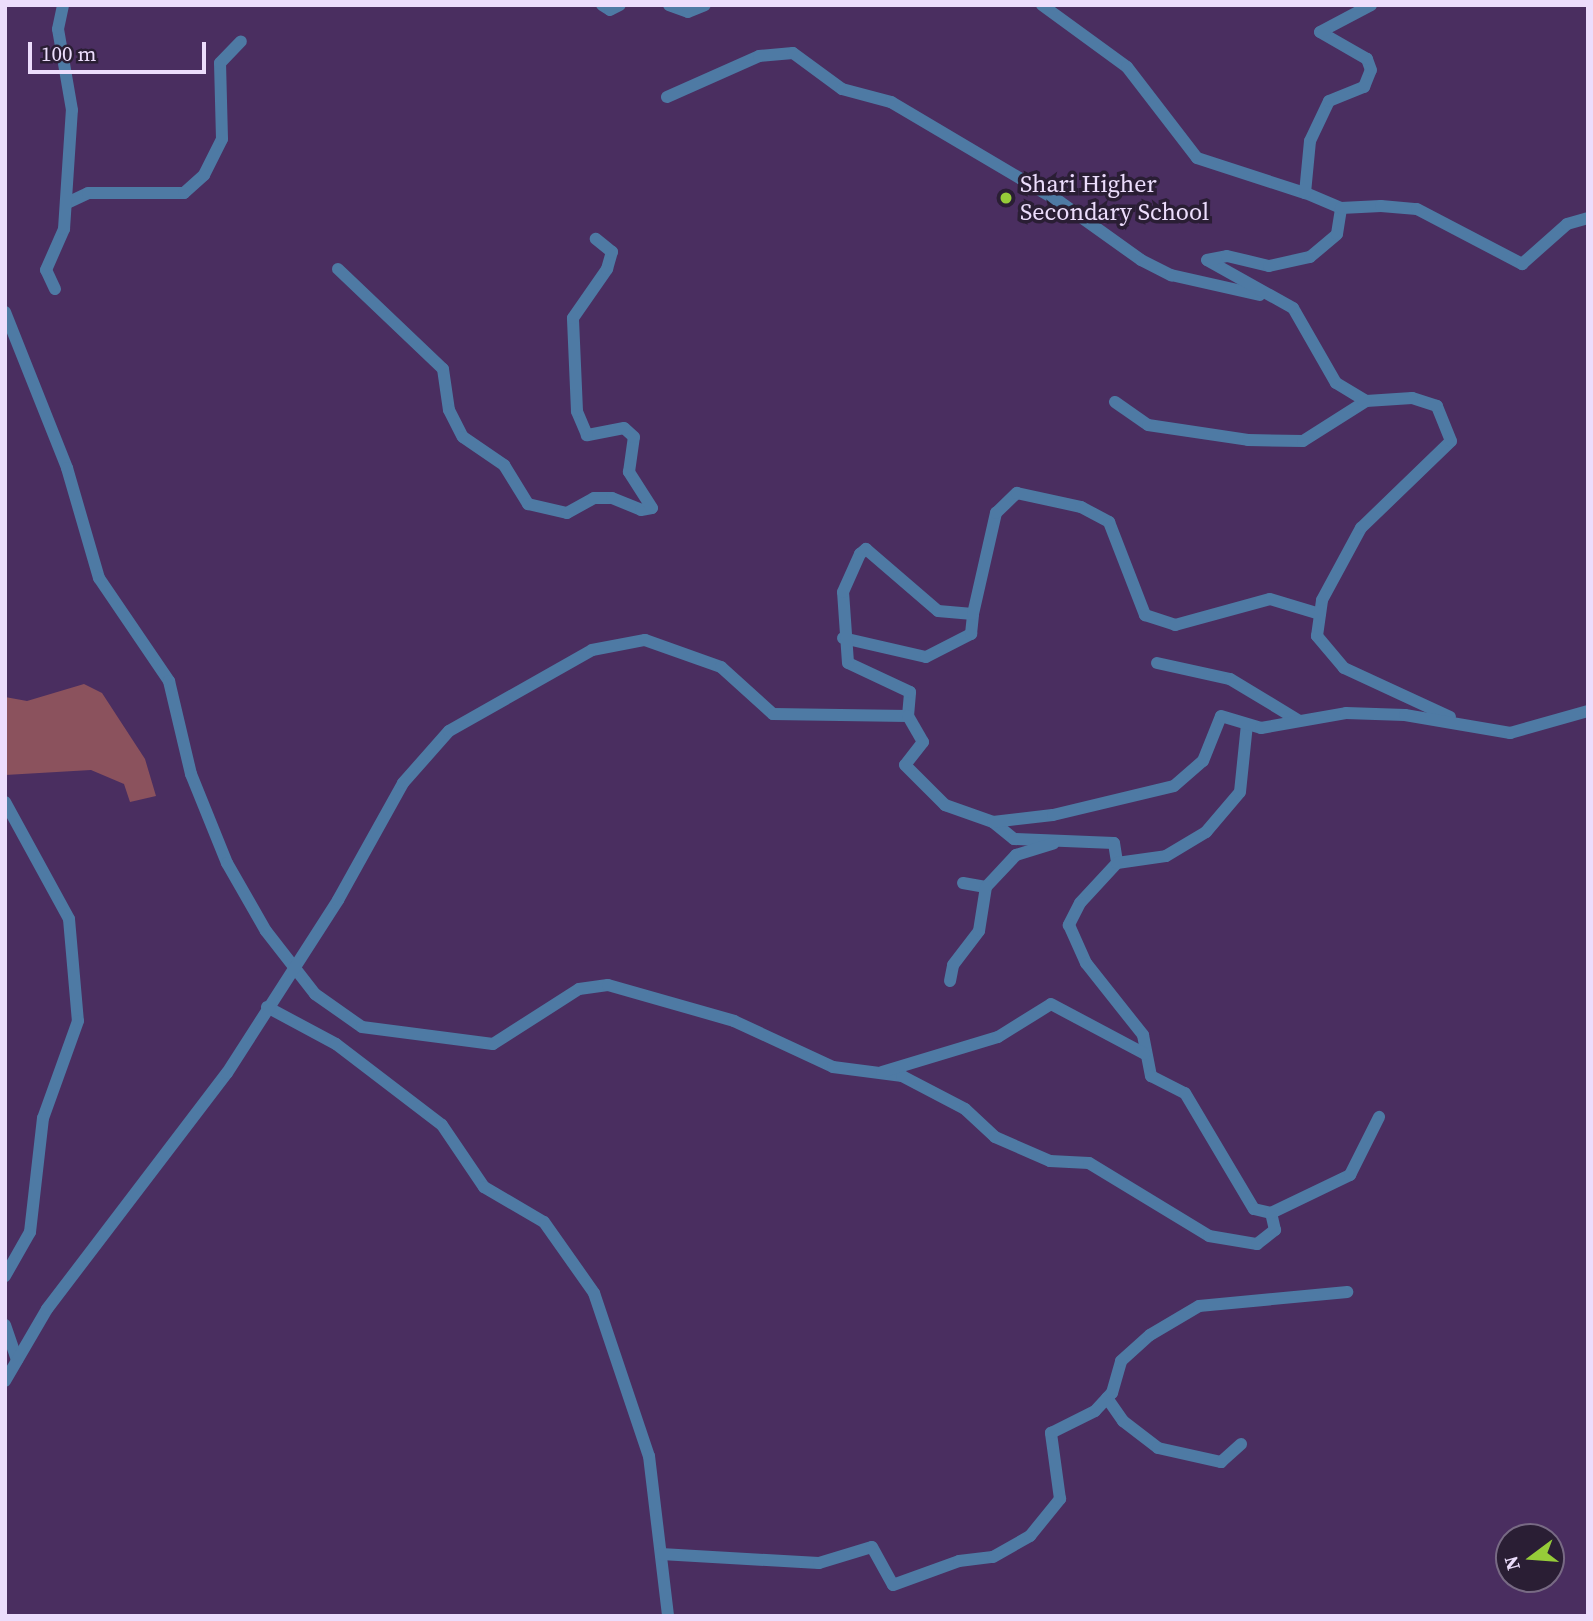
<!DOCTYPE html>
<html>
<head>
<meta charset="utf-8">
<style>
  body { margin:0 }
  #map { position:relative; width:1593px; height:1621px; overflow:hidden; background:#4a2e60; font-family:"Source Serif 4",serif }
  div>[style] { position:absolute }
  .green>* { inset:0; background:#8b525d }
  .minor>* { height:12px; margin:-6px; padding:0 6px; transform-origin:6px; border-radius:6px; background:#4e7aa4 }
  .dots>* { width:19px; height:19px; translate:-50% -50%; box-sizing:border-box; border:4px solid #2a1e34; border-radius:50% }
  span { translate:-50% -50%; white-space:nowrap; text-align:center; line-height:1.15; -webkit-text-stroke:7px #2a1e34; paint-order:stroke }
  .poi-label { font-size:24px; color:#ecddfc }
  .left { translate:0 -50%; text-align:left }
  .frame { position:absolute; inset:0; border:7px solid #ecddfc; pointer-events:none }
  .north { position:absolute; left:1495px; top:1523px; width:70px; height:70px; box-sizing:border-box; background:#2a1e34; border:2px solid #786a84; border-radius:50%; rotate:254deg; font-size:19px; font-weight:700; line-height:28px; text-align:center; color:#ecddfc }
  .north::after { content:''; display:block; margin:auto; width:24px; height:32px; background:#96cc39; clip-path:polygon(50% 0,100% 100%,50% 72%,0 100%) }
  .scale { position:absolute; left:28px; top:42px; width:178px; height:32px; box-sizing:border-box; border:4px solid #ecddfc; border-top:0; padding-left:9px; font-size:21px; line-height:24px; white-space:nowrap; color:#ecddfc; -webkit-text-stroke:5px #2a1e34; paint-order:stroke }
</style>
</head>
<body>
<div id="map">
  <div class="green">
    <div style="clip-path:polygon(84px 684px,102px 693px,145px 759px,156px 796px,130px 802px,124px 784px,91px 770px,5px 775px,5px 697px,27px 701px)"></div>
  </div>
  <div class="minor">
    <div style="left:602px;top:5px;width:9px;rotate:32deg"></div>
    <div style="left:610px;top:10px;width:11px;rotate:-27deg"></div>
    <div style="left:669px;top:5px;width:20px;rotate:20deg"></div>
    <div style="left:688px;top:12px;width:18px;rotate:-22deg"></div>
    <div style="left:1042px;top:5px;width:105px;rotate:36.1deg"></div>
    <div style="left:1127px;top:67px;width:115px;rotate:52.4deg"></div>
    <div style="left:1197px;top:158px;width:114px;rotate:18deg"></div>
    <div style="left:667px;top:97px;width:101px;rotate:-24deg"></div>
    <div style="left:759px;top:56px;width:34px;rotate:-5deg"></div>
    <div style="left:793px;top:53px;width:61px;rotate:36.3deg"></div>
    <div style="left:842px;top:89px;width:51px;rotate:14.9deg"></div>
    <div style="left:891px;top:102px;width:196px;rotate:30.6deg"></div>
    <div style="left:1060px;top:202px;width:100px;rotate:35.6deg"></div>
    <div style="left:1141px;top:260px;width:34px;rotate:27deg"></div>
    <div style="left:1171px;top:275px;width:91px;rotate:12.7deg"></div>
    <div style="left:67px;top:203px;width:23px;rotate:-25deg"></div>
    <div style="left:88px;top:193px;width:96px"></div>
    <div style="left:184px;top:193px;width:27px;rotate:-42deg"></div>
    <div style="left:204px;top:175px;width:40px;rotate:-63.4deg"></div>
    <div style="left:222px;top:139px;width:76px;rotate:-91.5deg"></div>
    <div style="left:220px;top:63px;width:30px;rotate:-46deg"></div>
    <div style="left:1341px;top:208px;width:39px;rotate:-157deg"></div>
    <div style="left:1305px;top:193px;width:52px;rotate:-84.5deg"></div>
    <div style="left:1310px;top:141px;width:44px;rotate:-64.6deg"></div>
    <div style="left:1329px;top:101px;width:38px;rotate:-22deg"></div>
    <div style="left:1364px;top:87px;width:18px;rotate:-68deg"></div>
    <div style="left:1371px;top:70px;width:12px;rotate:-110deg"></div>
    <div style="left:1367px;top:59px;width:54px;rotate:-150.1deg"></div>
    <div style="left:1320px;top:32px;width:58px;rotate:-27.9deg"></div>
    <div style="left:338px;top:269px;width:145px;rotate:43.6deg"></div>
    <div style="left:443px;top:369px;width:41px;rotate:81.7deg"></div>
    <div style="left:449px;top:410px;width:30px;rotate:63deg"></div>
    <div style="left:463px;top:437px;width:50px;rotate:34.3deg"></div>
    <div style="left:504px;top:465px;width:46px;rotate:58.4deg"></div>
    <div style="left:528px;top:504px;width:40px;rotate:13deg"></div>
    <div style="left:567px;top:513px;width:31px;rotate:-29deg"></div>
    <div style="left:594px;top:498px;width:18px"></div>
    <div style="left:612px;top:498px;width:31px;rotate:22deg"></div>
    <div style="left:641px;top:510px;width:11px;rotate:-10deg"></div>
    <div style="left:652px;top:508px;width:43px;rotate:-122.6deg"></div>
    <div style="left:629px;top:472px;width:35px;rotate:-82deg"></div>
    <div style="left:634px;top:437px;width:13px;rotate:-138deg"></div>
    <div style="left:624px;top:428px;width:38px;rotate:169deg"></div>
    <div style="left:587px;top:435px;width:26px;rotate:-113deg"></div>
    <div style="left:577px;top:411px;width:93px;rotate:-92.5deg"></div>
    <div style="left:573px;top:318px;width:60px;rotate:-55.2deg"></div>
    <div style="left:607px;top:269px;width:18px;rotate:-74deg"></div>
    <div style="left:612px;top:252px;width:21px;rotate:-141deg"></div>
    <div style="left:55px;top:289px;width:21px;rotate:-115deg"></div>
    <div style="left:46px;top:270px;width:45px;rotate:-66.3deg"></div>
    <div style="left:64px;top:229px;width:119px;rotate:-86.2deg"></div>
    <div style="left:72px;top:110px;width:82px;rotate:-99.8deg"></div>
    <div style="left:58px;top:29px;width:25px;rotate:-78deg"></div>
    <div style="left:5px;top:312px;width:168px;rotate:68.3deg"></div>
    <div style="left:67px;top:468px;width:115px;rotate:73.8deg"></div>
    <div style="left:99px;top:578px;width:125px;rotate:55.8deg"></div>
    <div style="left:169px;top:681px;width:96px;rotate:76.7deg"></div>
    <div style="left:191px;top:774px;width:96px;rotate:68deg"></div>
    <div style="left:227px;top:863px;width:78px;rotate:60.2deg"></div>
    <div style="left:266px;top:931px;width:80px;rotate:52.1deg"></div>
    <div style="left:315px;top:994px;width:57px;rotate:35.1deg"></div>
    <div style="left:362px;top:1027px;width:132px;rotate:7.4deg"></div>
    <div style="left:493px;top:1044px;width:102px;rotate:-32.6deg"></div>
    <div style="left:579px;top:989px;width:29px;rotate:-8deg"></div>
    <div style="left:608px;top:985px;width:131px;rotate:15.9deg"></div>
    <div style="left:734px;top:1021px;width:109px;rotate:24.9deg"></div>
    <div style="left:833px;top:1067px;width:70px;rotate:7.4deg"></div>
    <div style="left:902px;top:1076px;width:71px;rotate:27.6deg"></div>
    <div style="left:965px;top:1109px;width:41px;rotate:43deg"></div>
    <div style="left:995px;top:1137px;width:60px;rotate:23.6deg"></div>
    <div style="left:1050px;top:1161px;width:39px;rotate:3deg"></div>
    <div style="left:1089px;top:1163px;width:140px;rotate:31.3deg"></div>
    <div style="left:1209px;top:1236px;width:49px;rotate:9.5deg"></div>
    <div style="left:1257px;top:1244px;width:23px;rotate:-38deg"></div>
    <div style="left:1275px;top:1230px;width:17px;rotate:-103deg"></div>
    <div style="left:1115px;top:402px;width:40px;rotate:34.9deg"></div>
    <div style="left:1148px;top:425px;width:101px;rotate:8.5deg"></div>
    <div style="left:1248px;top:440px;width:55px;rotate:1deg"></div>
    <div style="left:1303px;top:441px;width:75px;rotate:-32.4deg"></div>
    <div style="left:843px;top:638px;width:85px;rotate:12.9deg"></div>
    <div style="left:926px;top:657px;width:51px;rotate:-27.1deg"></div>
    <div style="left:971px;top:634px;width:20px;rotate:-84deg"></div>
    <div style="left:1157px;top:663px;width:75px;rotate:12.4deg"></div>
    <div style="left:1230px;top:679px;width:79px;rotate:31.1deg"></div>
    <div style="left:908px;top:716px;width:24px;rotate:-85deg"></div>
    <div style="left:910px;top:692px;width:68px;rotate:-154.9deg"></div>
    <div style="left:848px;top:663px;width:71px;rotate:-94deg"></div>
    <div style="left:843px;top:592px;width:42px;rotate:-65.9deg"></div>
    <div style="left:860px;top:554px;width:8px;rotate:-40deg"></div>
    <div style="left:866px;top:549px;width:95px;rotate:40.7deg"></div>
    <div style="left:938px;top:611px;width:35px;rotate:5deg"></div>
    <div style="left:973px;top:614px;width:104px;rotate:-77.2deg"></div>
    <div style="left:996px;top:513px;width:29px;rotate:-44deg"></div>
    <div style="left:1017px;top:493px;width:66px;rotate:12.3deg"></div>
    <div style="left:1081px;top:507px;width:32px;rotate:28deg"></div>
    <div style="left:1109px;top:522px;width:100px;rotate:68.8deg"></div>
    <div style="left:1145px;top:615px;width:32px;rotate:18deg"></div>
    <div style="left:1175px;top:625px;width:98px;rotate:-15.3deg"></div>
    <div style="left:1270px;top:599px;width:52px;rotate:16.7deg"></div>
    <div style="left:1450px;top:717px;width:117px;rotate:-155.2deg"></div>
    <div style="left:1344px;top:668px;width:42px;rotate:-130.2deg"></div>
    <div style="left:1317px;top:636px;width:36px;rotate:-82deg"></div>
    <div style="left:1322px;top:600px;width:82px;rotate:-61.6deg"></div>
    <div style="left:1361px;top:528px;width:125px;rotate:-44deg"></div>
    <div style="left:1451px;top:441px;width:38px;rotate:-112deg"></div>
    <div style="left:1437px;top:406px;width:26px;rotate:-162deg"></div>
    <div style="left:1412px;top:398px;width:46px;rotate:176.3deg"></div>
    <div style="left:1366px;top:401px;width:35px;rotate:-149deg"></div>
    <div style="left:1336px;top:383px;width:86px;rotate:-119.8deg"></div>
    <div style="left:1293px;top:308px;width:98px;rotate:-150.8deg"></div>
    <div style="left:1207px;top:260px;width:20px;rotate:-11deg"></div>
    <div style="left:1227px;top:256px;width:43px;rotate:13.4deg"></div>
    <div style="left:1269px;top:266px;width:42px;rotate:-12.4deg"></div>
    <div style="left:1310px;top:257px;width:35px;rotate:-40deg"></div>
    <div style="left:1337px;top:234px;width:26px;rotate:-81deg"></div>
    <div style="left:1341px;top:208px;width:40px;rotate:-2.9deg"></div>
    <div style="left:1381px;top:206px;width:36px;rotate:5deg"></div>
    <div style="left:1417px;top:209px;width:119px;rotate:27.6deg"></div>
    <div style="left:1522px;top:264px;width:60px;rotate:-41.6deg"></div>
    <div style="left:1567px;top:224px;width:22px;rotate:-16deg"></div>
    <div style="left:5px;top:802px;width:133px;rotate:61.3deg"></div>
    <div style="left:69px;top:919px;width:102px;rotate:85deg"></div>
    <div style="left:78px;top:1021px;width:103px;rotate:109.8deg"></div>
    <div style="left:43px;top:1118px;width:115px;rotate:96.5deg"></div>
    <div style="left:30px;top:1232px;width:51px;rotate:119.6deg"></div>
    <div style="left:993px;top:822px;width:27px;rotate:39deg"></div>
    <div style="left:1014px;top:839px;width:100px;rotate:2.3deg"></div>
    <div style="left:1114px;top:843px;width:20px;rotate:81deg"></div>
    <div style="left:1117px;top:863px;width:54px;rotate:132.8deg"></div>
    <div style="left:1080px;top:903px;width:25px;rotate:117deg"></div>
    <div style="left:1069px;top:925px;width:42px;rotate:65.9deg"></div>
    <div style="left:1086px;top:963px;width:92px;rotate:51.6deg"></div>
    <div style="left:1143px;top:1035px;width:42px;rotate:79deg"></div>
    <div style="left:1151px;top:1076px;width:38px;rotate:27deg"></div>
    <div style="left:1185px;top:1093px;width:135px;rotate:59.3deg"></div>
    <div style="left:1254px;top:1209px;width:17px;rotate:13deg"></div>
    <div style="left:1271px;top:1213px;width:88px;rotate:-25.7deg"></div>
    <div style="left:1350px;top:1175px;width:65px;rotate:-63.4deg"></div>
    <div style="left:1117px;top:863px;width:49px;rotate:-8.1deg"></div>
    <div style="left:1166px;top:856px;width:47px;rotate:-31deg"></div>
    <div style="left:1206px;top:832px;width:52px;rotate:-49.6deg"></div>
    <div style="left:1240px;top:792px;width:68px;rotate:-84.1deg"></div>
    <div style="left:963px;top:883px;width:23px;rotate:10deg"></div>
    <div style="left:986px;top:887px;width:44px;rotate:-46.8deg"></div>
    <div style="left:1016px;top:855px;width:39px;rotate:-17deg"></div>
    <div style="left:950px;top:981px;width:16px;rotate:-79deg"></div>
    <div style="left:953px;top:965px;width:43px;rotate:-52.6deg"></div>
    <div style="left:979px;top:931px;width:45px;rotate:-81deg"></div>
    <div style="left:267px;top:1007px;width:78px;rotate:28.2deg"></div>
    <div style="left:336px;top:1044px;width:133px;rotate:37.4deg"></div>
    <div style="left:442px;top:1125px;width:75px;rotate:55.9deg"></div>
    <div style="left:484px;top:1187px;width:69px;rotate:30.3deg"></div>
    <div style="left:544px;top:1222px;width:87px;rotate:54.8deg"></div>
    <div style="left:594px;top:1293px;width:172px;rotate:71.4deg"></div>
    <div style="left:649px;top:1456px;width:161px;rotate:83.2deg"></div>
    <div style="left:882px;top:1072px;width:121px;rotate:-16.8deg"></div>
    <div style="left:998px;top:1037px;width:62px;rotate:-31.9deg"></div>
    <div style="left:1051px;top:1004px;width:106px;rotate:28deg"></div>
    <div style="left:5px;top:1325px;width:37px;rotate:71deg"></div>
    <div style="left:5px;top:1381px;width:83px;rotate:-59.7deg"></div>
    <div style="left:47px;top:1309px;width:297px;rotate:-52.7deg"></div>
    <div style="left:227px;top:1073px;width:206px;rotate:-57.3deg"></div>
    <div style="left:338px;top:900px;width:134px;rotate:-60.9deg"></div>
    <div style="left:403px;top:783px;width:69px;rotate:-48.5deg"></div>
    <div style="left:449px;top:731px;width:164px;rotate:-29.5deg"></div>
    <div style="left:592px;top:650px;width:54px;rotate:-10.7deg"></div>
    <div style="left:645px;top:640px;width:81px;rotate:19.6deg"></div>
    <div style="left:721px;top:667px;width:70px;rotate:42.1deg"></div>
    <div style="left:773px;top:714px;width:135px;rotate:0.8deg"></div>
    <div style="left:908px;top:716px;width:30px;rotate:60deg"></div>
    <div style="left:923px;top:742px;width:29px;rotate:128deg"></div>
    <div style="left:905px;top:765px;width:57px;rotate:45deg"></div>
    <div style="left:945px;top:805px;width:51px;rotate:19.5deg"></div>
    <div style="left:993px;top:822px;width:60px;rotate:-6.7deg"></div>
    <div style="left:1053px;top:815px;width:124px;rotate:-13.5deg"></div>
    <div style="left:1174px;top:786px;width:38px;rotate:-41deg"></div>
    <div style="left:1203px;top:761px;width:48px;rotate:-68.2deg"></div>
    <div style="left:1221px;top:716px;width:42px;rotate:16.7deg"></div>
    <div style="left:1261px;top:728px;width:86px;rotate:-10deg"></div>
    <div style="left:1346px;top:713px;width:59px;rotate:1.9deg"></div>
    <div style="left:1405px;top:715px;width:107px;rotate:9.7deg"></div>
    <div style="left:1510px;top:733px;width:81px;rotate:-15.8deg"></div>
    <div style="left:1107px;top:1398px;width:28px;rotate:55deg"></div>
    <div style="left:1123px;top:1421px;width:44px;rotate:37.6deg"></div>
    <div style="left:1158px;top:1448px;width:65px;rotate:12.5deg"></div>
    <div style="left:1221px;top:1462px;width:27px;rotate:-42deg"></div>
    <div style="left:661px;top:1554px;width:158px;rotate:3.3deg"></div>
    <div style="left:819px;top:1563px;width:55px;rotate:-16.8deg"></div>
    <div style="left:872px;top:1547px;width:43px;rotate:61.1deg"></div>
    <div style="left:893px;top:1585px;width:70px;rotate:-20deg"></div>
    <div style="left:959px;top:1561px;width:34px;rotate:-7deg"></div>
    <div style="left:993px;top:1557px;width:43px;rotate:-29.6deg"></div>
    <div style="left:1030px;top:1536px;width:48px;rotate:-51deg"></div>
    <div style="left:1060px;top:1499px;width:67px;rotate:-97.8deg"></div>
    <div style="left:1051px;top:1433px;width:49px;rotate:-26.6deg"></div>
    <div style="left:1095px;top:1411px;width:25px;rotate:-47deg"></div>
    <div style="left:1112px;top:1393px;width:33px;rotate:-74deg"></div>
    <div style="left:1121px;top:1361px;width:39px;rotate:-42deg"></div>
    <div style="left:1150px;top:1335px;width:57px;rotate:-30.6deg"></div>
    <div style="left:1199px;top:1306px;width:149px;rotate:-5.4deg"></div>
  </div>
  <div class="dots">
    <div style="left:1006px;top:198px;background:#96cc39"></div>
  </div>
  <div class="poi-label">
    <span class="left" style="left:1020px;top:198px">Shari Higher<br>Secondary School</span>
  </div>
  <div class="frame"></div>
  <div class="north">N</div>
  <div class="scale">100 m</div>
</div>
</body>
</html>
